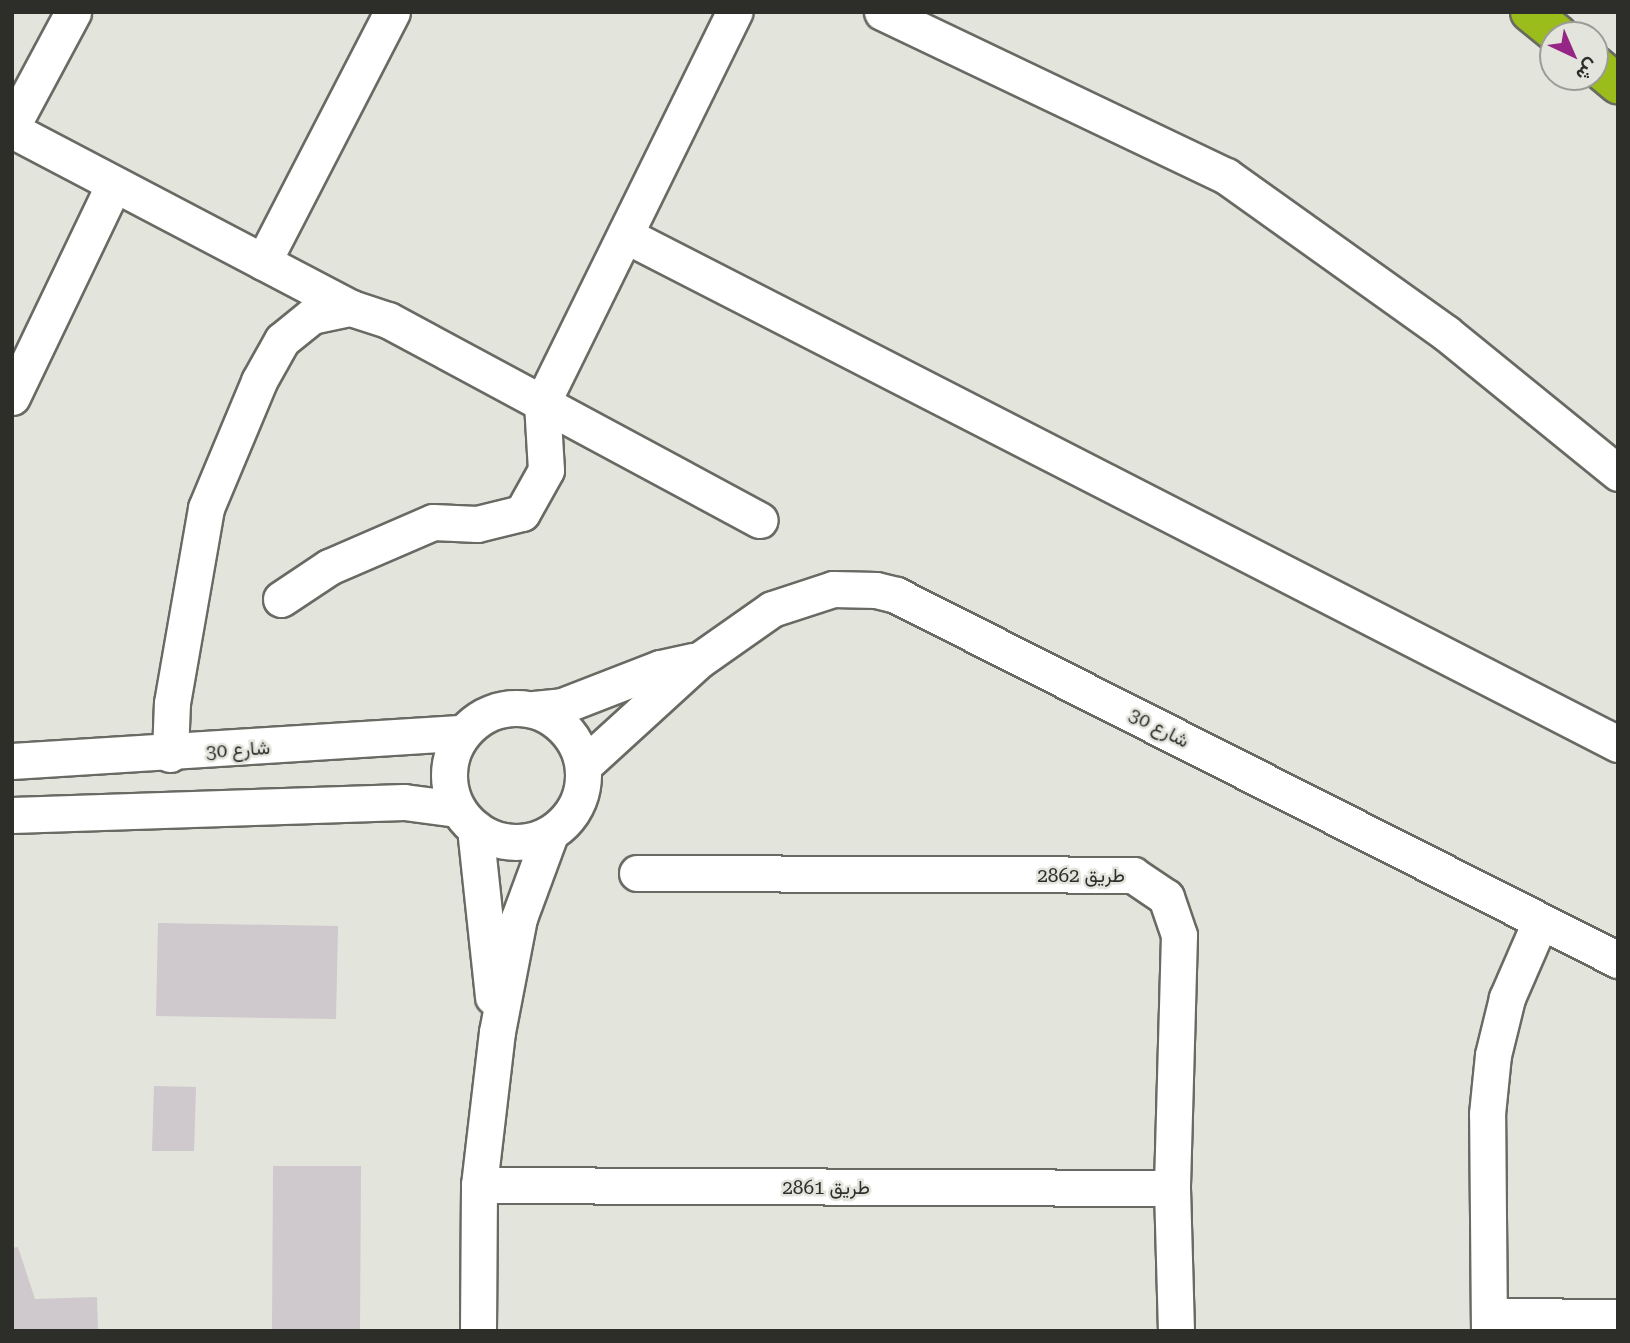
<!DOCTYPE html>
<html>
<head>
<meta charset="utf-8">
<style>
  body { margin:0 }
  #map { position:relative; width:1630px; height:1343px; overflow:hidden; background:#e3e5dd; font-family:"Roboto Serif",Vazirmatn,serif }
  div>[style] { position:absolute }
  .building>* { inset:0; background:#cfc8cd }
  .roads { filter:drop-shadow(2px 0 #686a63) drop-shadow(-2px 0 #686a63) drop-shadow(0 2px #686a63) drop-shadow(0 -2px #686a63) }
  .minor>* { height:35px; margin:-17.5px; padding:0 17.5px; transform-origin:17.5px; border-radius:17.5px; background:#fff }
  .minor>.ring { margin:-17.5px; padding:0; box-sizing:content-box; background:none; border:35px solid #fff; border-radius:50% }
  .motorway>* { height:38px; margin:-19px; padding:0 19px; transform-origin:19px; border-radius:19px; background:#9bbd1c }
  span { translate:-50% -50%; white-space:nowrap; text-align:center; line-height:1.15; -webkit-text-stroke:5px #e3e5dd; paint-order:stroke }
  .street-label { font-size:19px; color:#2d2e2a }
  .frame { position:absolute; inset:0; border:14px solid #2d2e2a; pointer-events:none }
  .north { position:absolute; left:1539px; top:21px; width:70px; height:70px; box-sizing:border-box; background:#e3e5dd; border:2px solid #9a9c95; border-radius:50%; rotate:136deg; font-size:19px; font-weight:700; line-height:28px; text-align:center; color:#2d2e2a }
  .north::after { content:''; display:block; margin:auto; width:24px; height:32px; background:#962686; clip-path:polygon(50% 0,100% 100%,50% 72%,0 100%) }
</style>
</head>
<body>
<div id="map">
  <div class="building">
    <div style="clip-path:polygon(158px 923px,338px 926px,336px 1019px,156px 1016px)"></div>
    <div style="clip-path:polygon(154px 1086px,196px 1087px,194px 1151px,152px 1151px)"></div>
    <div style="clip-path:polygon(273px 1166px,361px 1166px,360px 1331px,272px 1331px)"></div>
    <div style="clip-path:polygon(18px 1247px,35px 1299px,97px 1297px,98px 1331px,12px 1331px,12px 1248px)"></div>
  </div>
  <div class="roads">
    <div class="minor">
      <div style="left:882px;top:12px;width:381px;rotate:25.5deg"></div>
      <div style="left:1226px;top:176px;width:270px;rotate:35.5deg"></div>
      <div style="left:1446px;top:333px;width:222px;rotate:39.1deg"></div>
      <div style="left:12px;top:126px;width:129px;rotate:-61.8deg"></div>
      <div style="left:12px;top:130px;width:383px;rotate:27.7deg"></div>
      <div style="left:625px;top:235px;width:1116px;rotate:27.14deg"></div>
      <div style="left:263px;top:262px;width:281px;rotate:-62.7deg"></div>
      <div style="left:12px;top:397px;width:236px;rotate:-64.4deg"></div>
      <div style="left:281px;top:599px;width:58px;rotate:-33.7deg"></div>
      <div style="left:329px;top:567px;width:113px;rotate:-23.4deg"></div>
      <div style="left:433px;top:522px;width:44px;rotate:2.6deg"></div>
      <div style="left:477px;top:524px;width:46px;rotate:-13.7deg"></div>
      <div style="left:522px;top:513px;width:49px;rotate:-60.8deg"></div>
      <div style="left:546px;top:470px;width:67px;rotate:-93.4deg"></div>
      <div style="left:542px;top:403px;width:436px;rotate:-63.8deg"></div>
      <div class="ring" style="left:449px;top:708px;width:99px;height:99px"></div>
      <div style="left:534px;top:709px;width:28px;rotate:-6deg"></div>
      <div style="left:562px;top:706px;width:105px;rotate:-21.2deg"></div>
      <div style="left:660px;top:668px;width:35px;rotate:-12deg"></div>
      <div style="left:170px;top:754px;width:51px;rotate:-87.8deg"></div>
      <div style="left:172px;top:703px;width:198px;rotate:-80.1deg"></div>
      <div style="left:206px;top:508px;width:138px;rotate:-67.3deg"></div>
      <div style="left:259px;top:381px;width:47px;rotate:-60.7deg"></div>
      <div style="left:282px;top:340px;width:38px;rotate:-39deg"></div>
      <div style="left:312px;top:316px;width:40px;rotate:-12deg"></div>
      <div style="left:351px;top:308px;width:39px;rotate:18deg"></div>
      <div style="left:388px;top:320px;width:422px;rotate:28.3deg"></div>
      <div style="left:12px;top:761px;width:452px;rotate:-3.6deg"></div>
      <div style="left:583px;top:766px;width:156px;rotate:-42.4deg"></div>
      <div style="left:698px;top:661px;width:90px;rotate:-35.1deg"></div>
      <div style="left:772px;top:609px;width:64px;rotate:-18.2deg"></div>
      <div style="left:833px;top:589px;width:43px;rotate:1.3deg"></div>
      <div style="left:876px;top:590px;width:21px;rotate:14deg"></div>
      <div style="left:896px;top:595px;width:809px;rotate:26.82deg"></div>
      <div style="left:12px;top:815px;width:392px;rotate:-1.9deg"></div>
      <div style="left:404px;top:802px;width:53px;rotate:7.5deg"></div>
      <div style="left:475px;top:828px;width:170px;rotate:83.9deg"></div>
      <div style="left:637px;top:873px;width:496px;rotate:0.2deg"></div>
      <div style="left:1133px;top:875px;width:40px;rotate:34deg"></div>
      <div style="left:1166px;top:897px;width:40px;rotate:71.1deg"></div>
      <div style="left:1179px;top:935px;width:253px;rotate:91.6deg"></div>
      <div style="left:1172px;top:1188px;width:143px;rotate:88.4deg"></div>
      <div style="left:479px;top:1185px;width:693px;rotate:0.25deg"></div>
      <div style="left:1489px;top:1316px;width:129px;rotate:0.4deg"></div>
      <div style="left:478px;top:1331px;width:146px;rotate:-89.6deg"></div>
      <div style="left:479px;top:1185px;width:154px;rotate:-83.3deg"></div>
      <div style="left:497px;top:1032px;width:116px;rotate:-79.1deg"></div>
      <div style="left:519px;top:918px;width:90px;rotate:-69.7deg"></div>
      <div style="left:1489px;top:1331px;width:217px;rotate:-90.5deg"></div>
      <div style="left:1487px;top:1114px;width:59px;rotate:-84.2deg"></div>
      <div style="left:1493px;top:1055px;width:59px;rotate:-76.2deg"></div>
      <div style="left:1507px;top:998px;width:83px;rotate:-66.5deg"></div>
    </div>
    <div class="motorway">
      <div style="left:1530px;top:12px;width:36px;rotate:39deg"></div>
      <div style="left:1595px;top:65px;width:30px;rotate:40deg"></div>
    </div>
  </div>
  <div class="street-label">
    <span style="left:1159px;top:728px;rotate:27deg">شارع 30</span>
    <span style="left:238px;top:750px;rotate:-4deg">شارع 30</span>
    <span style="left:1081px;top:876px">طريق 2862</span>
    <span style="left:826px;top:1188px">طريق 2861</span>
  </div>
  <div class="frame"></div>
  <div class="north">ش</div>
</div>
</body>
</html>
